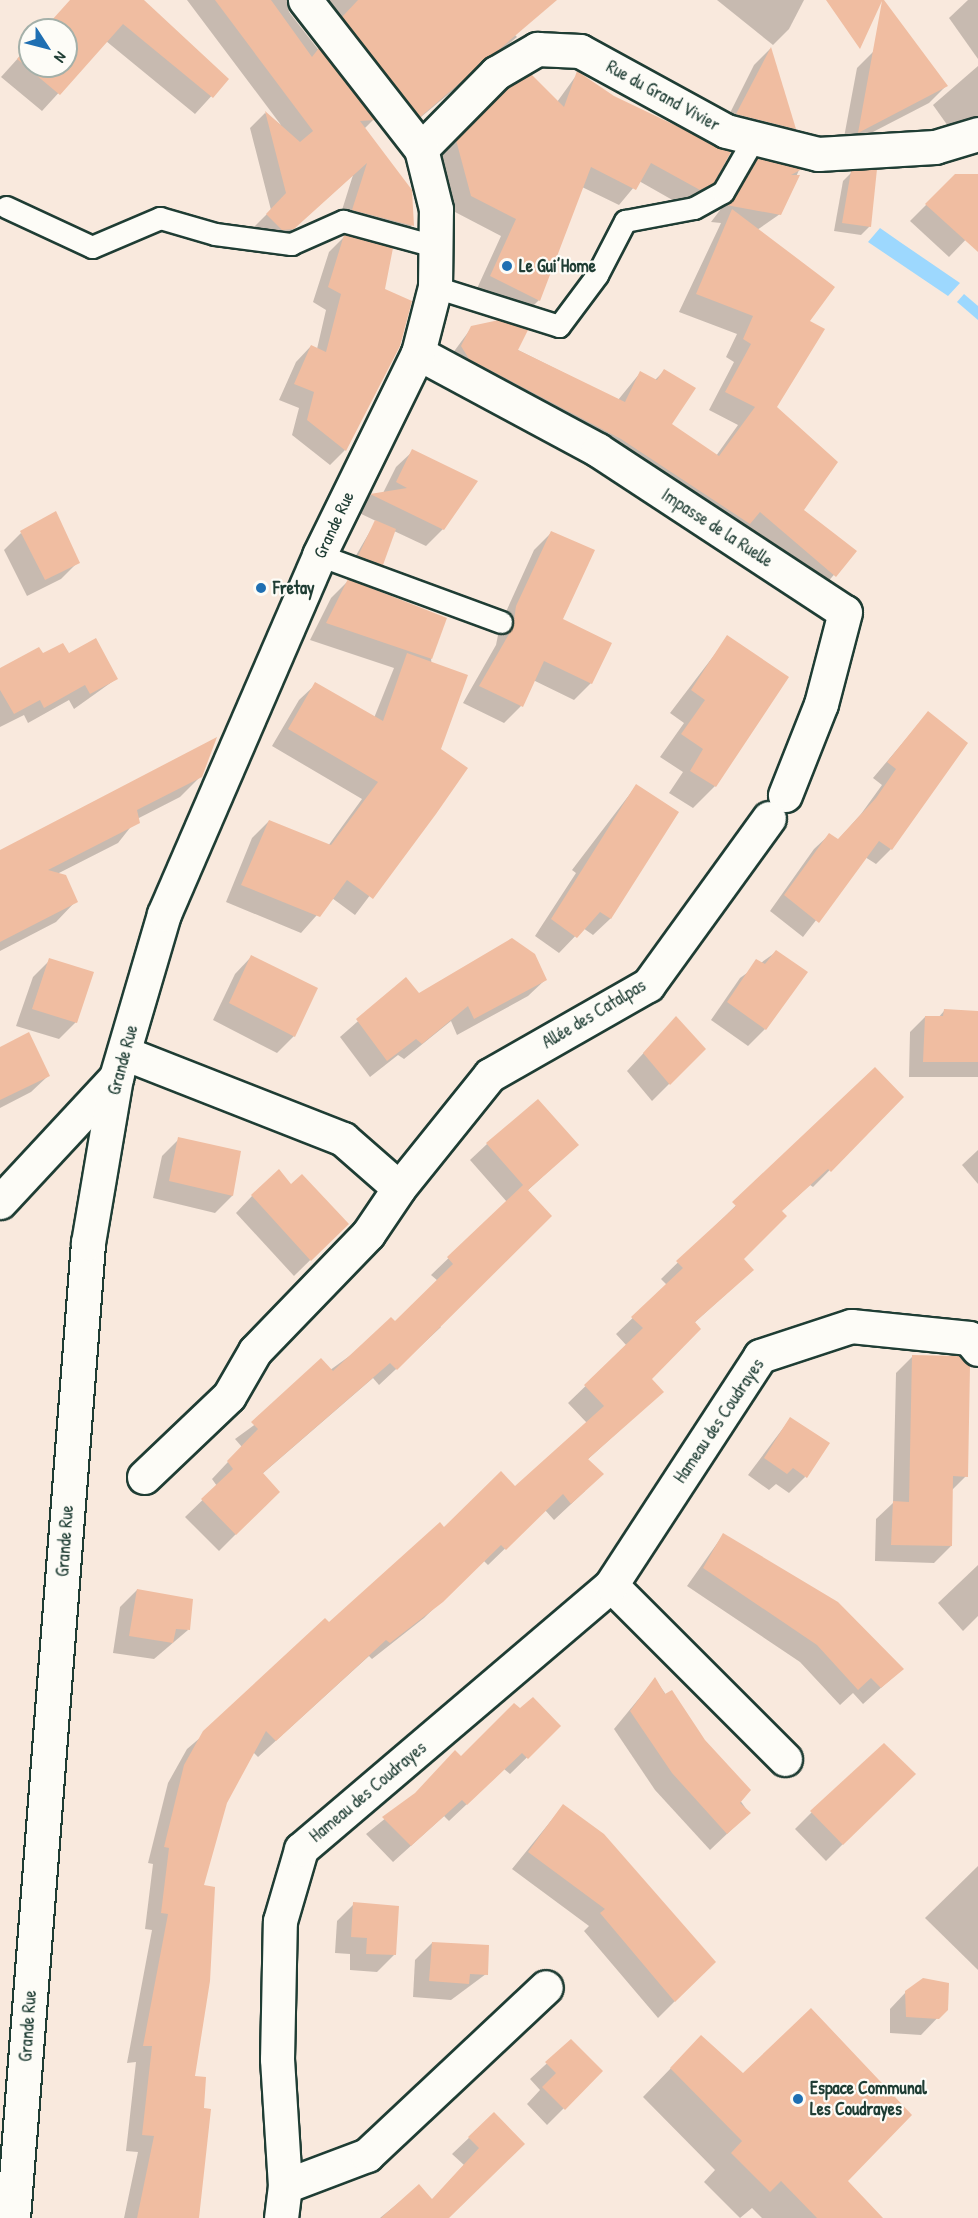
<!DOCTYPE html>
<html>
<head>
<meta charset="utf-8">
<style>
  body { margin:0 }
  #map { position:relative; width:978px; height:2218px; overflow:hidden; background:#f9e9dd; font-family:"Patrick Hand",sans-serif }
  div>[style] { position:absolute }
  .water>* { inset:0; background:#9dd8fe }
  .shadow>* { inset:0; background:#0003 }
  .building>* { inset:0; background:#f0bda1 }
  .roads { filter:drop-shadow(2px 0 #1f3d34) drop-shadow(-2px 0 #1f3d34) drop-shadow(0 2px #1f3d34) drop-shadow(0 -2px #1f3d34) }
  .service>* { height:21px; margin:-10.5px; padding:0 10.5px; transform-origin:10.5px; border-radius:10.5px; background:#fdfcf7 }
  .minor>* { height:33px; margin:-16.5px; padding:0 16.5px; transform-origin:16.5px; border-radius:16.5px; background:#fdfcf7 }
  .dots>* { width:16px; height:16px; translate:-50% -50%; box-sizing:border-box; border:3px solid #fdfcf7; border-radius:50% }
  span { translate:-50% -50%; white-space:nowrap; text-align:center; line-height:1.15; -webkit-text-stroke:4.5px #fdfcf7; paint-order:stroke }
  .street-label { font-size:18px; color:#1f3d34 }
  .poi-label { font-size:18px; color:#1f3d34; font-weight:700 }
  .left { translate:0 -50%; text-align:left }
  .north { position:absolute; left:18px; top:18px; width:60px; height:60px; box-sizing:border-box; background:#fdfcf7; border:2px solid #a4b0a9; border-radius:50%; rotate:126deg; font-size:16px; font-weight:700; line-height:24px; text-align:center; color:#1f3d34 }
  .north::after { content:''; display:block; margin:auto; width:21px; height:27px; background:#1f6fb2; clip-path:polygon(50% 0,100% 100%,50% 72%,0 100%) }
</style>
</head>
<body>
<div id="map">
  <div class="water">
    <div style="clip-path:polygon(880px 228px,900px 242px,960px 283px,948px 296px,868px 242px)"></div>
    <div style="clip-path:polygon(964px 294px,978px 306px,978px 320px,957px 302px)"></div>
  </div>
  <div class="shadow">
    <div style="clip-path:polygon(72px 0,138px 0,227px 79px,195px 114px,106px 41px,42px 111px,1px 77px,30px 45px,30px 66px,66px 66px,66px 30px,44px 30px)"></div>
    <div style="clip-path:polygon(187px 0,287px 0,289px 12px,373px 120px,364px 129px,412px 225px,397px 241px,337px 226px,353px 175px,276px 244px,251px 230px,271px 210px,250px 128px,265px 113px,281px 125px)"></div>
    <div style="clip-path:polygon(294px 0,480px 0,517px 37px,403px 132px)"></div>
    <div style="clip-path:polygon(717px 0,804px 0,789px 29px,773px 45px)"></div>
    <div style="clip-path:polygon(978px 0,978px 59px,949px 18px,968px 0)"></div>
    <div style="clip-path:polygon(770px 49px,795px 129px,778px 145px,721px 131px,754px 65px)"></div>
    <div style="clip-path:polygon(874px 51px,946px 86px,929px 103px,842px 148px,857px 68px)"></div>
    <div style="clip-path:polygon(978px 66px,978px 116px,948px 126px,933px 105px)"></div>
    <div style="clip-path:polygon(578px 73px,713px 182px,683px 206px,639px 181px,619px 205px,582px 187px,539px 300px,523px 316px,475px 293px,501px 236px,455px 212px,441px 157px,509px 89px,557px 102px)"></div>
    <div style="clip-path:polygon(758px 160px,799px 170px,780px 214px,757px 230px,808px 321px,776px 408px,801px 510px,855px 551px,817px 594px,444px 365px,472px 327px,618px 400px,640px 373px,654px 381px,664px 371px,670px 425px,716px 456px,738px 425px,709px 410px,734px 362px,726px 357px,737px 334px,679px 312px,721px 223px,711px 222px)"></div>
    <div style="clip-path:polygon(852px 172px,870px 226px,861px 235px,834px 231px,843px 181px)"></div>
    <div style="clip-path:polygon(956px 175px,978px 183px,978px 227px,949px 257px,910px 221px)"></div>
    <div style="clip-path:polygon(345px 236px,384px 290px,399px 346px,345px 450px,330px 465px,292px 435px,299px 408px,279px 400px,296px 362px,311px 346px,317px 349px,326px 310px,313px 302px,329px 252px)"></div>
    <div style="clip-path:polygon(413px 451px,443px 529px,426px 546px,394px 531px,373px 572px,351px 564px,376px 521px,355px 511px,371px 495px,383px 493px,396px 467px)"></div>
    <div style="clip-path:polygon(21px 533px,78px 562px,61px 579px,27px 596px,4px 550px)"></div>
    <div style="clip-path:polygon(551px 533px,561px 620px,591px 683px,574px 700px,533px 680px,521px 706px,504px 723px,463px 703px,496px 645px,500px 625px,534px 550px)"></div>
    <div style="clip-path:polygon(348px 581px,431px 658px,439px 750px,466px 769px,355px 915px,332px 898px,301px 933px,226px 902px,252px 838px,269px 821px,328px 846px,362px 799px,272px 746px,299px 700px,316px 684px,374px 718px,394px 668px,310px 640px,331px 598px)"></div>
    <div style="clip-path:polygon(728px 637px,715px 786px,693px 808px,669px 793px,683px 772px,660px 757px,684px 723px,670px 713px)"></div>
    <div style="clip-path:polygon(42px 655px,69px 655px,116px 679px,74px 709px,69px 700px,28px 723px,24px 715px,0 727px,0 670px)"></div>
    <div style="clip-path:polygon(928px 713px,966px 743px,891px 849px,876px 864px,865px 857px,803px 937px,770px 911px,814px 849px,829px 835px,837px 841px,861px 814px,882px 785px,873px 778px)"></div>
    <div style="clip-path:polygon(201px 776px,180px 797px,137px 819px,118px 843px,57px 874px,76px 901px,56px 922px,0 951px,0 852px)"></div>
    <div style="clip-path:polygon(636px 786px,677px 812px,610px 919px,593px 935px,583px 928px,559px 953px,535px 936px,576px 873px,572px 870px)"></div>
    <div style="clip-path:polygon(776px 952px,765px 1029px,748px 1046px,711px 1020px,740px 978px)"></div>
    <div style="clip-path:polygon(251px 957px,294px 1036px,277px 1053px,213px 1020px,235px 974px)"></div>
    <div style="clip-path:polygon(50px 960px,76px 1022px,59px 1039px,16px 1026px,33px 977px)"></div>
    <div style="clip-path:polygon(406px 979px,418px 995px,545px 980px,528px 996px,457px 1035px,451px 1021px,404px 1059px,398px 1055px,370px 1077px,340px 1037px)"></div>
    <div style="clip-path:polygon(944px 1011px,978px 1012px,978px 1077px,909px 1077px,910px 1032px,925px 1017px,938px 1018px)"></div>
    <div style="clip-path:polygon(676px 1018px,704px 1049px,652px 1101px,627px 1071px)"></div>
    <div style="clip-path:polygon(0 1048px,48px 1076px,31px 1092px,0 1108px)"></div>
    <div style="clip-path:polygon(875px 1069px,902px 1097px,813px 1187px,810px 1185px,780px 1212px,742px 1259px,735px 1286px,694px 1323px,650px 1379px,662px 1392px,587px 1460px,585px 1491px,554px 1520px,545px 1510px,488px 1565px,483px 1560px,424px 1618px,372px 1659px,369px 1656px,258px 1757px,253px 1752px,226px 1802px,202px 1887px,193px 2078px,196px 2218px,124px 2218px,138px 2152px,126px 2151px,136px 2062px,127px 2063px,152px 1930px,145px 1929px,153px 1864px,148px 1863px,168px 1783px,187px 1749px,444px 1529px,515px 1488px,587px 1423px,568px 1403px,627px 1346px,616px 1334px,667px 1285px,661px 1279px)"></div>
    <div style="clip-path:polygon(179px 1139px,239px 1152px,232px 1196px,215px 1213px,153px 1198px,162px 1156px)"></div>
    <div style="clip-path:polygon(487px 1144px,577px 1145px,527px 1191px,437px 1323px,441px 1327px,379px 1385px,373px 1378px,262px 1474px,278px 1492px,219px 1551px,185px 1517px,217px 1486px,212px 1479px,242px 1447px,235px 1439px,395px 1323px,438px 1281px,431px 1275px,507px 1202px,470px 1160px)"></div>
    <div style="clip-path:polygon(978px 1150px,978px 1184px,962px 1165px)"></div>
    <div style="clip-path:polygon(291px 1186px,347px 1224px,294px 1276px,236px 1213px,252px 1196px)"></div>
    <div style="clip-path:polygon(913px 1356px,966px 1476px,951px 1491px,951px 1546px,934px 1563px,875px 1561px,876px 1519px,893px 1503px,896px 1373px)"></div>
    <div style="clip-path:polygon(790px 1419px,805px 1477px,789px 1493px,776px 1484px,769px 1490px,748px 1475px)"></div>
    <div style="clip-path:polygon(723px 1535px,902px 1669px,863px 1704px,853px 1693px,840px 1705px,800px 1662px,687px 1586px)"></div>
    <div style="clip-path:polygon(978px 1565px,978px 1616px,963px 1631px,938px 1603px)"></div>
    <div style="clip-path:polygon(137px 1590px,188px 1630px,154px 1659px,113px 1653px,120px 1607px)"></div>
    <div style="clip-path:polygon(655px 1679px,749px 1813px,710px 1850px,655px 1790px,614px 1729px)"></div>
    <div style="clip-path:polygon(520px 1710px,559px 1726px,510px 1774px,504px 1769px,449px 1821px,444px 1816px,393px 1862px,366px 1834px)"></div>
    <div style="clip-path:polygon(913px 1774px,826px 1861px,795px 1829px,812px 1812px)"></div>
    <div style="clip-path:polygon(563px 1806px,603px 1835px,714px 1962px,658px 2018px,584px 1931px,589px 1926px,512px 1869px)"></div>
    <div style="clip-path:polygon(978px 1866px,978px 1970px,925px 1918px)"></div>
    <div style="clip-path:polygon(354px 1904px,394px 1955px,377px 1972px,350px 1970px,350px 1954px,335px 1953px,337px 1921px)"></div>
    <div style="clip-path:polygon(432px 1943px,486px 1974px,451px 2000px,413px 1997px,415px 1960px)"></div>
    <div style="clip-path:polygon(906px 1992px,946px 2009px,921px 2035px,890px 2033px,890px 2009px)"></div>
    <div style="clip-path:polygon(701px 2037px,846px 2181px,881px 2218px,762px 2218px,752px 2208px,740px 2218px,704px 2182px,715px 2170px,643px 2097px)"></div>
    <div style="clip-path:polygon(571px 2041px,601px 2071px,547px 2125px,527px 2104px,540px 2090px,530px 2079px)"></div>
    <div style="clip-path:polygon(494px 2114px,523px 2144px,446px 2218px,380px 2218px,419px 2186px,432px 2200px,464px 2165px,452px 2154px)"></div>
  </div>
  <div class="building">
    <div style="clip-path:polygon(70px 0,144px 0,229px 79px,213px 98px,123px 24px,60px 95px,17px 59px,30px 44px,30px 66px,66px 66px,66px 30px,43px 30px)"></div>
    <div style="clip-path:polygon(215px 0,271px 0,312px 57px,319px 48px,375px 120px,360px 121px,412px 190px,414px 226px,352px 210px,367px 163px,294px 229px,282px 230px,266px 214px,286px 193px,265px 111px,300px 142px,313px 131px)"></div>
    <div style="clip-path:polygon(358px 0,557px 0,420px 117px,342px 17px)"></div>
    <div style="clip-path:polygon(826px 0,884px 0,948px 86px,858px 133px,882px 1px,860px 49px)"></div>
    <div style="clip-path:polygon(771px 47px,796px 129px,736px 114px)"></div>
    <div style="clip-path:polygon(577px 71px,614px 96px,731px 152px,714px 183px,700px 190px,651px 163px,636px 190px,591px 167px,540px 301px,490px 276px,516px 219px,471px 196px,456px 140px,508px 88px,531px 74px,564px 107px)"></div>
    <div style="clip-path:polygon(757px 158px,802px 169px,791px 175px,800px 175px,781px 215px,726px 205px)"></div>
    <div style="clip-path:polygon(877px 169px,871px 227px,842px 223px,851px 171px)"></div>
    <div style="clip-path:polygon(955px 174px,978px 174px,978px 252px,925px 204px)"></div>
    <div style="clip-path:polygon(732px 209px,835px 287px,810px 321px,825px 329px,777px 407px,838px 462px,804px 510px,857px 551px,836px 577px,760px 512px,750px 524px,621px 439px,469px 359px,461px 346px,471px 326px,499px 320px,528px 330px,518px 350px,625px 402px,640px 371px,657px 380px,664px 369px,696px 388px,672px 424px,719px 456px,755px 407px,725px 392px,751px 344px,743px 339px,753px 316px,696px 294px)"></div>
    <div style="clip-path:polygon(344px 235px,393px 248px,385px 289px,412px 301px,400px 346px,346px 451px,307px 420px,314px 392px,294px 384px,311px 345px,326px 352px,341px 294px,328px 287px)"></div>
    <div style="clip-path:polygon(412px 449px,478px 481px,444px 530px,370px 494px,407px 488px,396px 482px)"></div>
    <div style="clip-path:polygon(56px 511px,80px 563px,45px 580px,20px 531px)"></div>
    <div style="clip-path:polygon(375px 520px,396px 529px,383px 565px,358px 556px)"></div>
    <div style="clip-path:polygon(551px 531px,595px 550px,563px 619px,612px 643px,592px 684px,544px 661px,523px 707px,479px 686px,513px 627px,516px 606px)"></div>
    <div style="clip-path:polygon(348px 579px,447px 618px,432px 659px,326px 623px)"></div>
    <div style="clip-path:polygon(727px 635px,789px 677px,716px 787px,690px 771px,703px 749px,681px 734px,705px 700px,691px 690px)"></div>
    <div style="clip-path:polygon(96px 638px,118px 679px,90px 694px,85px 685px,44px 708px,40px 700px,14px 714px,0 690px,0 668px,39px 647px,43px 653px,63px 643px,69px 653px)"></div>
    <div style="clip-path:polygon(407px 653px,468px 675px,441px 749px,468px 768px,436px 814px,373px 899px,347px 880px,320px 917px,241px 885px,269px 820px,331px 845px,378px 782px,288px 729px,315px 682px,383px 721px)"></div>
    <div style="clip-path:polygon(928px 711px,968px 743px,892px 850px,879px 841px,819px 923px,784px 895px,829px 833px,838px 839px,876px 798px,896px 769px,887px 762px)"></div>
    <div style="clip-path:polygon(217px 737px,202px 777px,137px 810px,140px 823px,48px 870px,66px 875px,78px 902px,0 942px,0 850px)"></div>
    <div style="clip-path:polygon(636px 784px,679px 812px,611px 919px,600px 912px,577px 938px,551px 919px)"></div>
    <div style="clip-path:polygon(512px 938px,535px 954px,547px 980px,474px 1019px,468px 1006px,422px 1044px,416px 1039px,387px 1061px,356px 1019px,406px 977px,419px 993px)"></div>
    <div style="clip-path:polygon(776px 950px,808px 972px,766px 1030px,727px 1002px,756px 959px,765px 964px)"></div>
    <div style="clip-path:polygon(251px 955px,318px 988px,295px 1037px,229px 1003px)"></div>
    <div style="clip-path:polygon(49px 958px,94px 972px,77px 1023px,32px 1009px)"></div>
    <div style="clip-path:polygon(944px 1009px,978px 1011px,978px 1062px,923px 1062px,925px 1016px,943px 1016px)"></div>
    <div style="clip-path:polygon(676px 1016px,706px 1049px,670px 1085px,643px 1053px)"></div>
    <div style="clip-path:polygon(29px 1032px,50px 1076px,0 1100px,0 1047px)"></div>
    <div style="clip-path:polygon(875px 1067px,904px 1097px,831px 1172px,828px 1169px,782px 1211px,787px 1216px,744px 1259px,754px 1270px,695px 1322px,701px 1329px,652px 1379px,664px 1392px,588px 1459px,604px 1474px,571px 1504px,563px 1494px,506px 1550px,501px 1545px,443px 1602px,390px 1643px,386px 1640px,276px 1741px,266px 1731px,227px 1803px,204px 1885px,215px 1887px,210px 1981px,195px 2076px,206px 2077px,204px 2108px,211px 2109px,199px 2218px,137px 2218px,154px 2136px,142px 2135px,152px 2046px,143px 2046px,168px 1914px,161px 1913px,169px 1848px,164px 1847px,184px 1765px,203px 1731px,325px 1618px,329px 1622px,440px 1522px,444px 1527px,501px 1471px,515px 1486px,604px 1406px,584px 1385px,643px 1328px,631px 1317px,683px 1268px,676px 1261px,736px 1206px,732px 1202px)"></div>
    <div style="clip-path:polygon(538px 1099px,579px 1145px,528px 1190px,552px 1216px,397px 1370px,390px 1363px,263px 1473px,280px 1492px,236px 1535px,201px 1499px,233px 1469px,227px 1461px,258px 1429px,251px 1422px,321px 1358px,333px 1371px,391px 1317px,395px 1321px,453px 1264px,447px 1257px,523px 1185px,486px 1143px)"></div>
    <div style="clip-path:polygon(178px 1137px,241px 1151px,233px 1196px,169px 1181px)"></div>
    <div style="clip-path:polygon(279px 1169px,291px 1184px,302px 1174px,349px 1224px,311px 1261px,251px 1195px)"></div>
    <div style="clip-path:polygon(912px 1355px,959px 1356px,970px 1366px,968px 1477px,953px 1476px,952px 1546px,891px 1545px,893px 1501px,909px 1502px)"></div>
    <div style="clip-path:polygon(790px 1417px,830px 1443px,807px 1478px,793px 1468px,787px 1474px,764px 1458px)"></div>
    <div style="clip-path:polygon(723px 1533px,838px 1602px,904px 1669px,881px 1688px,871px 1678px,858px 1690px,817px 1645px,703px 1568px)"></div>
    <div style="clip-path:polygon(137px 1589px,193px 1599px,190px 1630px,176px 1629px,173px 1643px,129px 1636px)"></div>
    <div style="clip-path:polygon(655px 1677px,665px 1694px,672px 1690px,705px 1740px,751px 1790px,740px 1803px,751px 1813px,727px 1834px,672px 1773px,630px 1711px)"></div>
    <div style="clip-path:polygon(533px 1697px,561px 1726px,528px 1759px,522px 1753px,467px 1805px,462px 1800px,411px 1846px,382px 1817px,415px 1793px,455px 1750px,461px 1756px,514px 1703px,520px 1708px)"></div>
    <div style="clip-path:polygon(884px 1743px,916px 1774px,843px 1845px,810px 1811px)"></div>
    <div style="clip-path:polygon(563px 1804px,604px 1834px,716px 1962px,675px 2002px,600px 1913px,605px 1909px,528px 1852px)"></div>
    <div style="clip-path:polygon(353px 1902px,399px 1906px,396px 1955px,366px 1954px,367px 1938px,351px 1937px)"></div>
    <div style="clip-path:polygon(432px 1942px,489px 1945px,488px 1975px,470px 1974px,469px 1984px,429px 1981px)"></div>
    <div style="clip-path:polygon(923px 1978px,949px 1983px,948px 2010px,939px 2019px,906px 2017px,905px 1991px)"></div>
    <div style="clip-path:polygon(811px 2008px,912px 2115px,848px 2181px,883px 2218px,817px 2218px,781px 2181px,770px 2192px,731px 2153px,742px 2141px,670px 2068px,701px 2035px,743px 2073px)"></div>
    <div style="clip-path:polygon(571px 2039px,603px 2071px,565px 2110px,542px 2087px,556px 2073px,545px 2062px)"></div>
    <div style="clip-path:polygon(494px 2112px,525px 2144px,449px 2218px,381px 2218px,419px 2184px,432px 2199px,479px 2148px,468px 2137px)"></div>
  </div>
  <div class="roads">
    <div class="service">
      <div style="left:6px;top:207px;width:95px;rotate:24.9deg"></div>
      <div style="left:92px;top:247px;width:74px;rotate:-23.1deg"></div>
      <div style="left:160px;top:218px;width:57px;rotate:16.2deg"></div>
      <div style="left:215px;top:234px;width:77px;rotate:7.5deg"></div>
      <div style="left:291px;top:244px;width:57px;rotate:-23.9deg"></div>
      <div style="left:343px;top:221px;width:98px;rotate:15.3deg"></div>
      <div style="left:435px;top:287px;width:130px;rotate:17.5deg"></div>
      <div style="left:559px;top:326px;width:64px;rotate:-53.3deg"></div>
      <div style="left:597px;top:275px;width:61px;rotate:-62.6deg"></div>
      <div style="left:625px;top:221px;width:70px;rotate:-10.7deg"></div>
      <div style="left:694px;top:208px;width:33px;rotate:-29deg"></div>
      <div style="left:723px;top:192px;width:62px;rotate:-60.1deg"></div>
      <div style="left:319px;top:555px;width:194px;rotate:20.2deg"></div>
    </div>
    <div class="minor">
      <div style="left:421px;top:149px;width:107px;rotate:-45.4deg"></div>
      <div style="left:496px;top:73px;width:48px;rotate:-30.3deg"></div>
      <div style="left:537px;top:49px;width:43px;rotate:2.7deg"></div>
      <div style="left:580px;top:51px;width:166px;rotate:28.7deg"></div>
      <div style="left:726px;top:131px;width:95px;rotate:14deg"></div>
      <div style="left:818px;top:154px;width:117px;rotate:-3.4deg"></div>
      <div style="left:935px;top:147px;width:45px;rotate:-16.8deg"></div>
      <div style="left:418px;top:353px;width:204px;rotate:28.3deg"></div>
      <div style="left:598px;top:450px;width:295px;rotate:33.3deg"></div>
      <div style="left:845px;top:612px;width:95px;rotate:104.6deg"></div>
      <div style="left:821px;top:704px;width:98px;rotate:111.6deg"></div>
      <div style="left:124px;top:1053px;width:235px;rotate:21.4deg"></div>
      <div style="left:343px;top:1139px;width:74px;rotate:41.2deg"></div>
      <div style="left:399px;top:1188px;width:145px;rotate:-51.2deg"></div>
      <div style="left:490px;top:1075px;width:182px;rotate:-29.7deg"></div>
      <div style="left:648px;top:985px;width:206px;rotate:-54.1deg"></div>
      <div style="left:0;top:1202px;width:171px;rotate:-47.1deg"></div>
      <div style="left:144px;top:1477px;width:117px;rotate:-43.6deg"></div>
      <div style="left:229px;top:1396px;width:52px;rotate:-60deg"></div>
      <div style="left:255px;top:1351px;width:163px;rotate:-46deg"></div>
      <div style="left:368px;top:1234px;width:55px;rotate:-56deg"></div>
      <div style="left:611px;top:1585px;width:246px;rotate:45deg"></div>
      <div style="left:285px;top:2186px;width:88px;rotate:-20.7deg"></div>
      <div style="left:367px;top:2155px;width:245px;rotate:-43.2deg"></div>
      <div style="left:13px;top:2218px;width:978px;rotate:-85.6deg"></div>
      <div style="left:88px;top:1243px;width:168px;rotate:-80.4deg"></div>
      <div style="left:116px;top:1077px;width:170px;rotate:-73.6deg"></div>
      <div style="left:164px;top:914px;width:391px;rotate:-66.6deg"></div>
      <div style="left:319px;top:555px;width:225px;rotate:-63.9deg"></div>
      <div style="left:418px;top:353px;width:68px;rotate:-75.6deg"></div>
      <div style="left:435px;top:287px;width:78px;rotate:-89.3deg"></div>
      <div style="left:436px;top:209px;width:62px;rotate:-104deg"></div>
      <div style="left:421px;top:149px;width:189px;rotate:-127.9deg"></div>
      <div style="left:281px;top:2218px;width:32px;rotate:-83deg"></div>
      <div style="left:285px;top:2186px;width:127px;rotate:-93.6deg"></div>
      <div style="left:277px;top:2059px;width:138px;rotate:-88.8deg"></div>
      <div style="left:280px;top:1921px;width:75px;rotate:-73.7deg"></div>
      <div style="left:301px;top:1849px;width:407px;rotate:-40.4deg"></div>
      <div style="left:611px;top:1585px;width:273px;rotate:-56.9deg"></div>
      <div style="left:760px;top:1356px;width:96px;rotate:-18.2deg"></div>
      <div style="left:851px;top:1326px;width:119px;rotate:5.8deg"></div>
      <div style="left:969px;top:1338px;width:14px;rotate:51deg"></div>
    </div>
  </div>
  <div class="dots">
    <div style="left:507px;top:266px;background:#1f6fb2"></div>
    <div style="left:261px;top:588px;background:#1f6fb2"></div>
    <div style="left:798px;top:2099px;background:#1f6fb2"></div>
  </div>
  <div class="street-label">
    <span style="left:663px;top:96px;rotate:29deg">Rue du Grand Vivier</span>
    <span style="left:334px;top:525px;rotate:-65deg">Grande Rue</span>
    <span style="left:717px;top:528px;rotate:33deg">Impasse de la Ruelle</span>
    <span style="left:594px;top:1014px;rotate:-31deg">Allée des Catalpas</span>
    <span style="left:123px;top:1060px;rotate:-75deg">Grande Rue</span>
    <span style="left:719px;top:1421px;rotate:-56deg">Hameau des Coudrayes</span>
    <span style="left:65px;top:1541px;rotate:-86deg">Grande Rue</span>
    <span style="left:368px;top:1792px;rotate:-40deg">Hameau des Coudrayes</span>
    <span style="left:28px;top:2026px;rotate:-86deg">Grande Rue</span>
  </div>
  <div class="poi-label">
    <span class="left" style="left:519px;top:266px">Le Gui’Home</span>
    <span class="left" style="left:273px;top:588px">Fretay</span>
    <span class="left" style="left:810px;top:2099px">Espace Communal<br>Les Coudrayes</span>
  </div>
  <div class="north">N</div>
</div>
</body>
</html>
